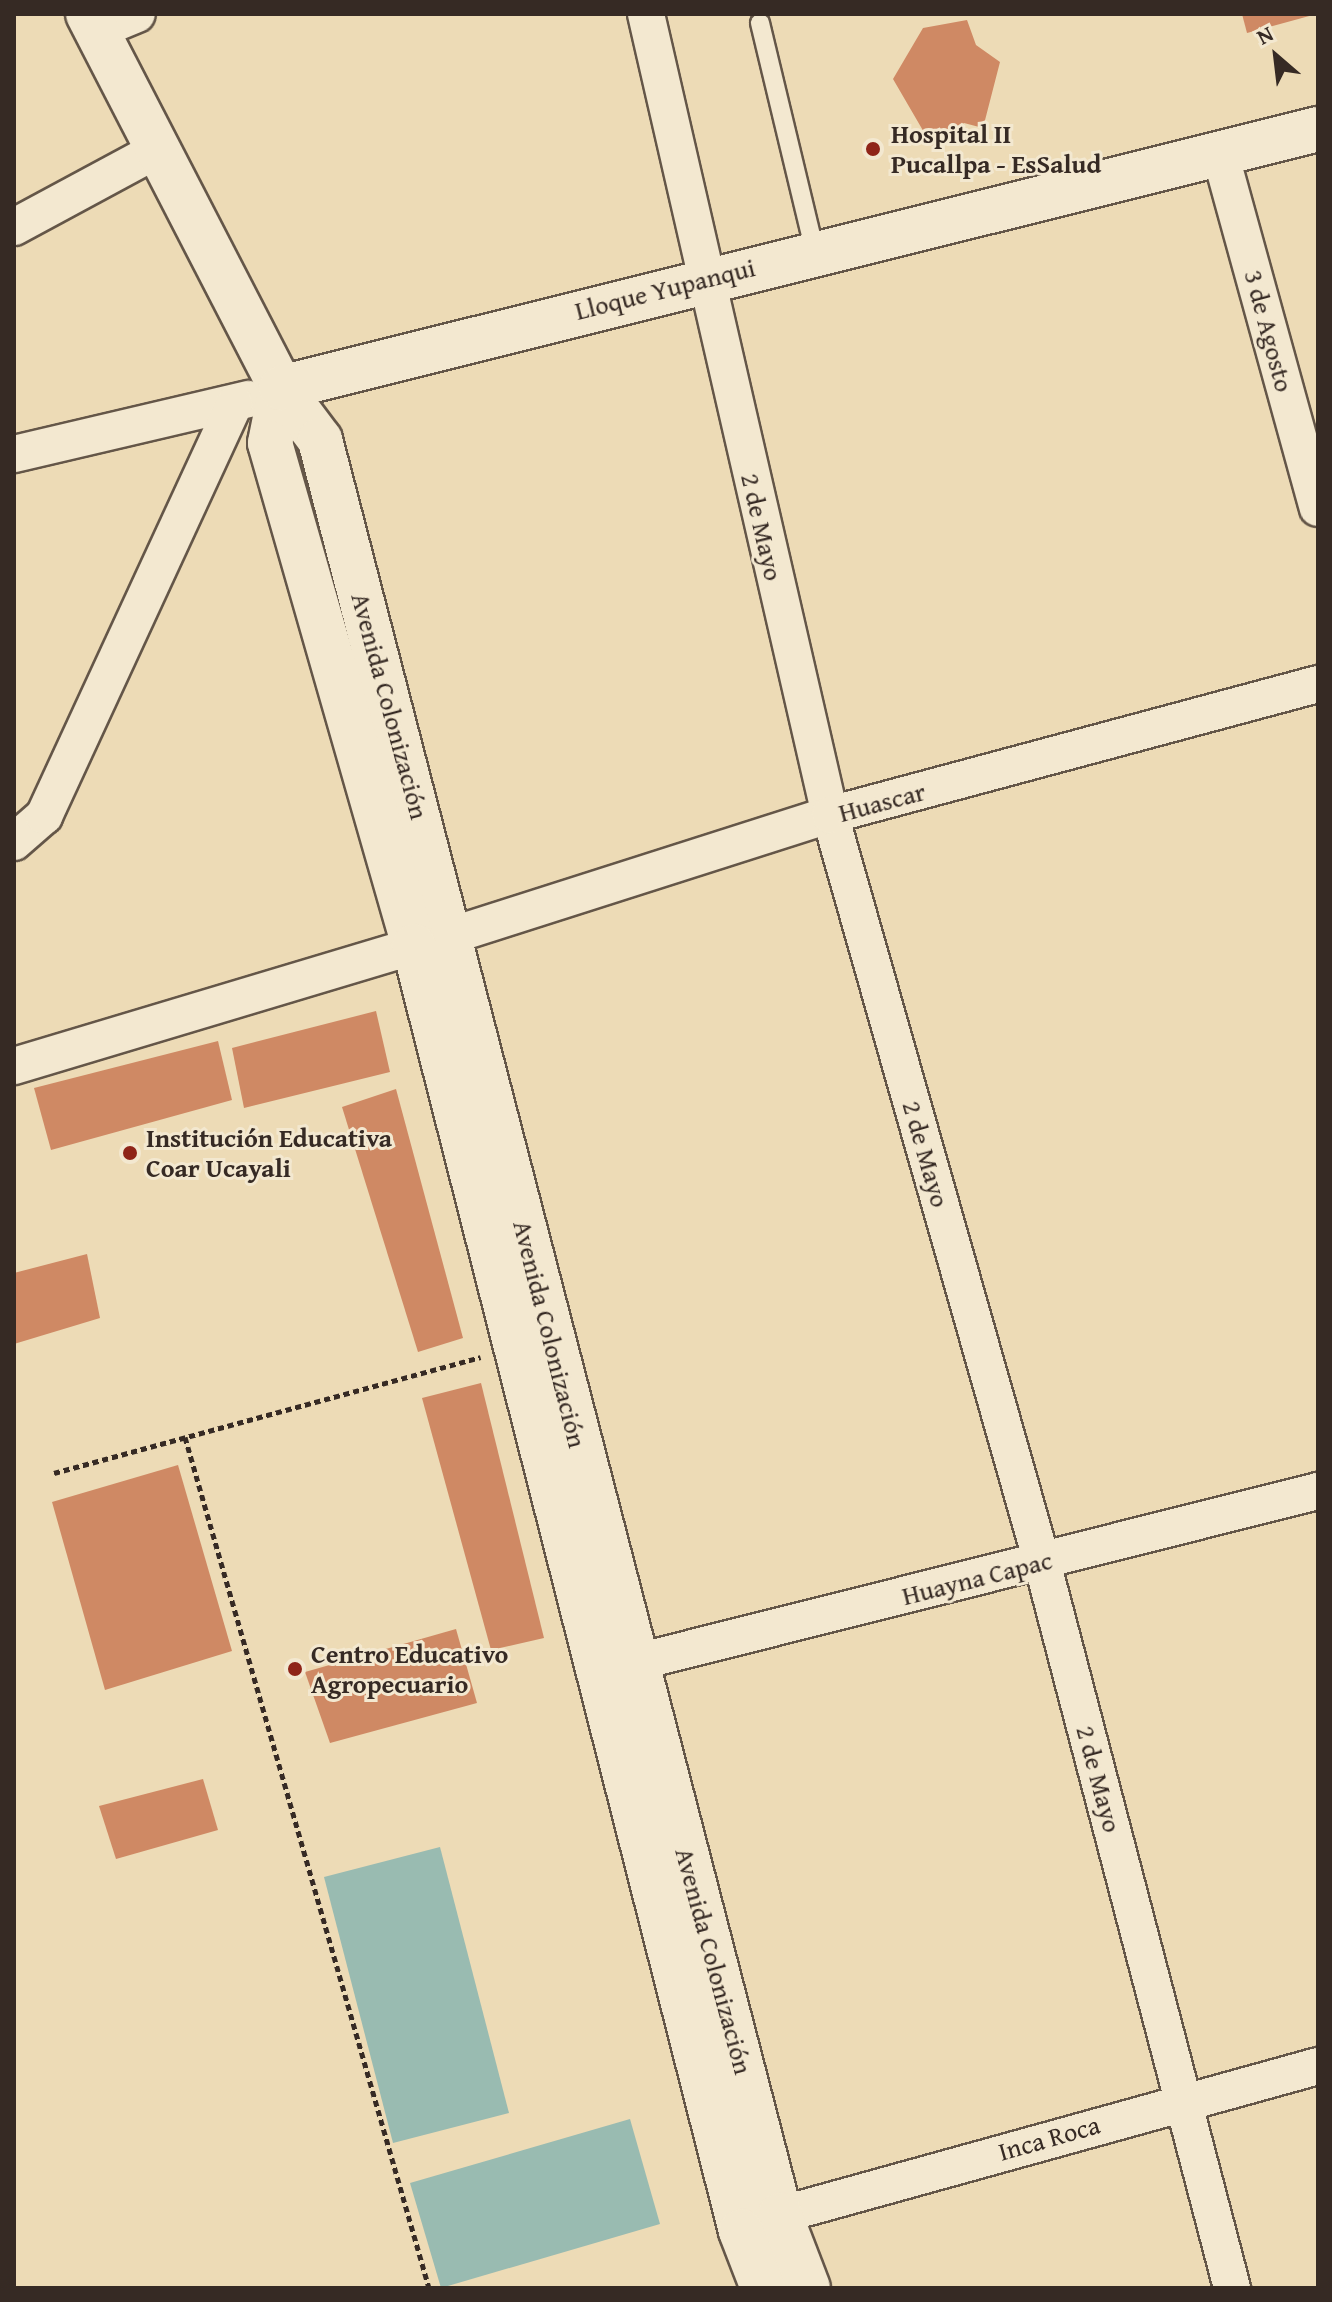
<!DOCTYPE html>
<html>
<head>
<meta charset="utf-8">
<style>
  body { margin:0 }
  #map { position:relative; width:1332px; height:2302px; overflow:hidden; background:#eddbb6; font-family:"Gentium Book Plus",serif }
  div>[style] { position:absolute }
  .water>* { inset:0; background:#99bbb1 }
  .building>* { inset:0; background:#cf8964 }
  .path>* { height:5px; margin-top:-2.5px; transform-origin:0; background:repeating-linear-gradient(90deg,#362a24 0 6px,transparent 0 10px) }
  .roads { filter:drop-shadow(2px 0 #645648) drop-shadow(-2px 0 #645648) drop-shadow(0 2px #645648) drop-shadow(0 -2px #645648) }
  .lane>* { height:18px; margin:-9px; padding:0 9px; transform-origin:9px; border-radius:9px; background:#f3e8d0 }
  .street>* { height:36px; margin:-18px; padding:0 18px; transform-origin:18px; border-radius:18px; background:#f3e8d0 }
  .secondary>* { height:44px; margin:-22px; padding:0 22px; transform-origin:22px; border-radius:22px; background:#f3e8d0 }
  .dots>* { width:22px; height:22px; translate:-50% -50%; box-sizing:border-box; border:4px solid #f3e8d0; border-radius:50% }
  span { translate:-50% -50%; white-space:nowrap; text-align:center; line-height:1.15; -webkit-text-stroke:6px #f3e8d0; paint-order:stroke }
  .poi-label { font-size:26px; color:#362a24; font-weight:700 }
  .left { translate:0 -50%; text-align:left }
  .street-label { font-size:26px; color:#362a24 }
  .frame { position:absolute; inset:0; border:16px solid #362a24; pointer-events:none }
  .north { position:absolute; left:1236px; top:16px; width:80px; height:80px; -webkit-text-stroke:6px #f3e8d0; paint-order:stroke; rotate:332deg; font-size:22px; font-weight:700; line-height:32px; text-align:center; color:#362a24 }
  .north::after { content:''; display:block; margin:auto; width:28px; height:36px; background:#362a24; clip-path:polygon(50% 0,100% 100%,50% 72%,0 100%) }
</style>
</head>
<body>
<div id="map">
  <div class="water">
    <div style="clip-path:polygon(440px 1847px,509px 2113px,393px 2143px,324px 1877px)"></div>
    <div style="clip-path:polygon(630px 2119px,660px 2224px,441px 2288px,410px 2183px)"></div>
  </div>
  <div class="building">
    <div style="clip-path:polygon(1242px 14px,1313px 14px,1313px 15px,1247px 33px)"></div>
    <div style="clip-path:polygon(967px 20px,976px 45px,1000px 62px,983px 128px,964px 123px,932px 146px,893px 79px,923px 28px)"></div>
    <div style="clip-path:polygon(376px 1011px,390px 1072px,244px 1108px,232px 1048px)"></div>
    <div style="clip-path:polygon(218px 1041px,232px 1100px,51px 1150px,34px 1088px)"></div>
    <div style="clip-path:polygon(396px 1089px,463px 1338px,418px 1352px,342px 1107px)"></div>
    <div style="clip-path:polygon(87px 1254px,100px 1318px,14px 1344px,14px 1273px)"></div>
    <div style="clip-path:polygon(481px 1383px,544px 1638px,491px 1650px,422px 1398px)"></div>
    <div style="clip-path:polygon(178px 1465px,232px 1651px,105px 1690px,52px 1502px)"></div>
    <div style="clip-path:polygon(456px 1629px,477px 1703px,330px 1743px,305px 1672px)"></div>
    <div style="clip-path:polygon(203px 1779px,218px 1830px,116px 1859px,99px 1806px)"></div>
  </div>
  <div class="path">
    <div style="left:185px;top:1437px;width:885px;rotate:74deg"></div>
    <div style="left:54px;top:1473px;width:442px;rotate:-15.2deg"></div>
  </div>
  <div class="roads">
    <div class="lane">
      <div style="left:760px;top:23px;width:236px;rotate:76.5deg"></div>
    </div>
    <div class="street">
      <div style="left:646px;top:14px;width:822px;rotate:77.06deg"></div>
      <div style="left:830px;top:815px;width:777px;rotate:74.16deg"></div>
      <div style="left:1042px;top:1562px;width:750px;rotate:75.33deg"></div>
      <div style="left:96px;top:31px;width:44px;rotate:-22.5deg"></div>
      <div style="left:1220px;top:153px;width:368px;rotate:74.6deg"></div>
      <div style="left:14px;top:227px;width:165px;rotate:-28.3deg"></div>
      <div style="left:14px;top:454px;width:241px;rotate:-13.2deg"></div>
      <div style="left:14px;top:842px;width:40px;rotate:-41deg"></div>
      <div style="left:44px;top:816px;width:454px;rotate:-65.2deg"></div>
      <div style="left:450px;top:936px;width:399px;rotate:-17.7deg"></div>
      <div style="left:830px;top:815px;width:505px;rotate:-15.03deg"></div>
      <div style="left:14px;top:1066px;width:418px;rotate:-16.7deg"></div>
      <div style="left:637px;top:1662px;width:702px;rotate:-14.1deg"></div>
      <div style="left:780px;top:2215px;width:558px;rotate:-15.48deg"></div>
    </div>
    <div class="secondary">
      <div style="left:88px;top:14px;width:421px;rotate:62.7deg"></div>
      <div style="left:281px;top:388px;width:65px;rotate:53.1deg"></div>
      <div style="left:320px;top:440px;width:1834px;rotate:75.47deg"></div>
      <div style="left:780px;top:2215px;width:78px;rotate:69deg"></div>
      <div style="left:281px;top:388px;width:56px;rotate:101.3deg"></div>
      <div style="left:270px;top:443px;width:523px;rotate:74.02deg"></div>
      <div style="left:414px;top:946px;width:1326px;rotate:75.72deg"></div>
      <div style="left:741px;top:2231px;width:61px;rotate:68.9deg"></div>
      <div style="left:281px;top:388px;width:1069px;rotate:-14.02deg"></div>
    </div>
  </div>
  <div class="dots">
    <div style="left:873px;top:149px;background:#8f2418"></div>
    <div style="left:130px;top:1153px;background:#8f2418"></div>
    <div style="left:295px;top:1669px;background:#8f2418"></div>
  </div>
  <div class="poi-label">
    <span class="left" style="left:891px;top:149px">Hospital II<br>Pucallpa - EsSalud</span>
    <span class="left" style="left:146px;top:1153px">Institución Educativa<br>Coar Ucayali</span>
    <span class="left" style="left:311px;top:1669px">Centro Educativo<br>Agropecuario</span>
  </div>
  <div class="street-label">
    <span style="left:665px;top:289px;rotate:-14deg">Lloque Yupanqui</span>
    <span style="left:1269px;top:331px;rotate:75deg">3 de Agosto</span>
    <span style="left:762px;top:527px;rotate:77deg">2 de Mayo</span>
    <span style="left:390px;top:706px;rotate:75deg">Avenida Colonización</span>
    <span style="left:882px;top:802px;rotate:-15deg">Huascar</span>
    <span style="left:926px;top:1154px;rotate:74deg">2 de Mayo</span>
    <span style="left:550px;top:1334px;rotate:76deg">Avenida Colonización</span>
    <span style="left:977px;top:1578px;rotate:-14deg">Huayna Capac</span>
    <span style="left:1099px;top:1779px;rotate:75deg">2 de Mayo</span>
    <span style="left:714px;top:1961px;rotate:75deg">Avenida Colonización</span>
    <span style="left:1049px;top:2138px;rotate:-16deg">Inca Roca</span>
  </div>
  <div class="frame"></div>
  <div class="north">N</div>
</div>
</body>
</html>
